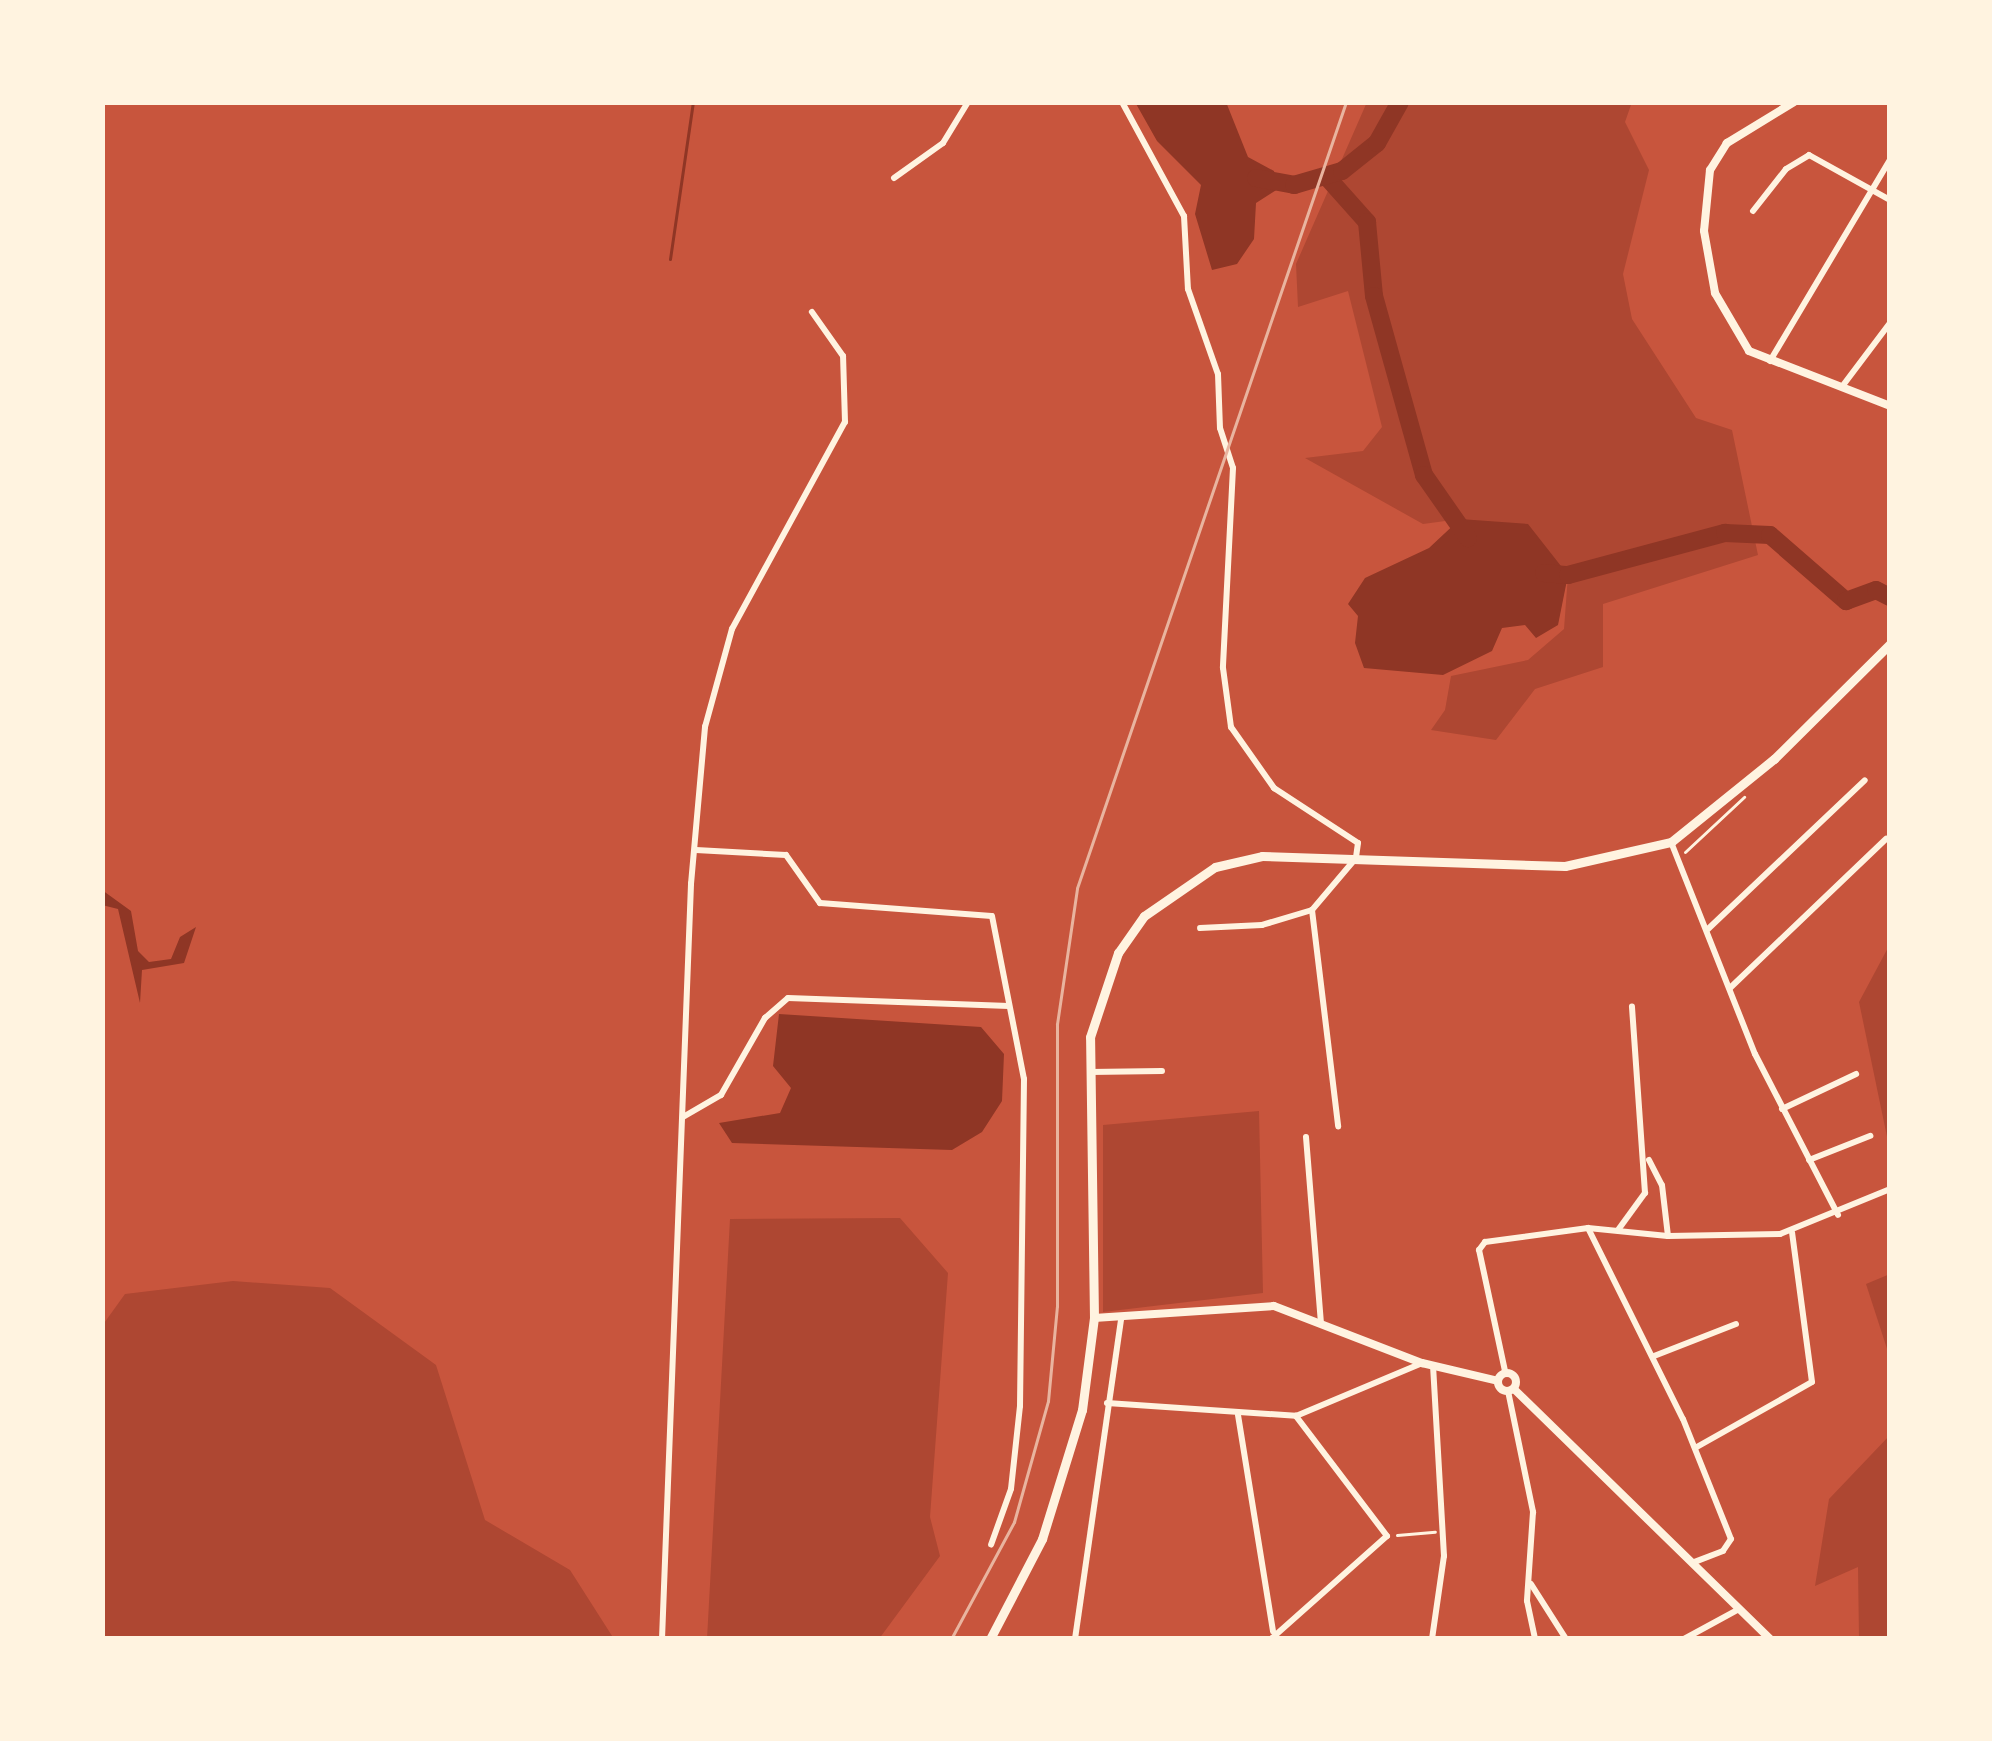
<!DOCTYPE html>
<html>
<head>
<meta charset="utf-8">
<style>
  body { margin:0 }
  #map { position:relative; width:1992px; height:1741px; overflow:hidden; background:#c8553d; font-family:"DejaVu Sans",sans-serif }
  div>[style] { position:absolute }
  .green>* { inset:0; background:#ae4732 }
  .water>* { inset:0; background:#8f3625 }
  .stream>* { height:3px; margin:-1.5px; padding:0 1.5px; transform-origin:1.5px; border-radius:1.5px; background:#8f3625 }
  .river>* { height:18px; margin:-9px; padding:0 9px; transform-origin:9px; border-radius:9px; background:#8f3625 }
  .path>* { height:3px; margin:-1.5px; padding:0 1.5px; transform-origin:1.5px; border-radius:1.5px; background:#fff3e0 }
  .minor>* { height:6px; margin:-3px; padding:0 3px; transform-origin:3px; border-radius:3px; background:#fff3e0 }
  .tertiary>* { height:8px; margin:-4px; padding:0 4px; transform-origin:4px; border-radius:4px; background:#fff3e0 }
  .tertiary>.ring { margin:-4px; padding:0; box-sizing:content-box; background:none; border:8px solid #fff3e0; border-radius:50% }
  .primary>* { height:9px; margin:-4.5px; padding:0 4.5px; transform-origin:4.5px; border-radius:4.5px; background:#fff3e0 }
  .tram>* { height:3px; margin:-1.5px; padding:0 1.5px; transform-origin:1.5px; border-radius:1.5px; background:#e9b49f }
  span { translate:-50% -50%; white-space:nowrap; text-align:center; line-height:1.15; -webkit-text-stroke:12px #fff3e0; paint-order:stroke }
  .frame { position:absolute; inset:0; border:105px solid #fff3e0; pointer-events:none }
</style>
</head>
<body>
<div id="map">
  <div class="green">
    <div style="clip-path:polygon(1367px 102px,1632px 102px,1625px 122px,1649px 170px,1623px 274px,1632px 319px,1696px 418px,1732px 430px,1758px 555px,1603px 604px,1603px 667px,1535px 689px,1496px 740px,1431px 730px,1445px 710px,1451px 676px,1528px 660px,1564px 629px,1568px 575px,1460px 519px,1423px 524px,1305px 458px,1363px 451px,1382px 427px,1348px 291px,1298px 307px,1296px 264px)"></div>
    <div style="clip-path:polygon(1890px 944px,1890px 1151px,1859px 1002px)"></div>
    <div style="clip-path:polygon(1259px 1111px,1263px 1293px,1103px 1312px,1103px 1125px)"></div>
    <div style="clip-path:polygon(900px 1218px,948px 1273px,930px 1517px,940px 1556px,879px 1639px,707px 1639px,730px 1219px)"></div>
    <div style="clip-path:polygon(1890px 1274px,1890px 1358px,1866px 1284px)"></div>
    <div style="clip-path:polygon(233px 1281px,330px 1288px,436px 1365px,485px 1520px,570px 1570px,614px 1639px,102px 1639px,102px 1326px,125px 1294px)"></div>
    <div style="clip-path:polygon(1890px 1435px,1890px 1639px,1859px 1639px,1858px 1567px,1815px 1586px,1829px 1499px)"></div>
  </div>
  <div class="water">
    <div style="clip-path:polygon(1135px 102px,1226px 102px,1248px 157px,1274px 171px,1278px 189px,1256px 203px,1254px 239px,1237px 264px,1212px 270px,1195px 214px,1201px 185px,1157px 141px)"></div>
    <div style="clip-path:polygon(1460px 519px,1528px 524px,1568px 575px,1558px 625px,1536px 638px,1525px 625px,1502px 628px,1492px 651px,1443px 675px,1364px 668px,1355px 643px,1358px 616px,1348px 604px,1365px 578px,1429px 548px)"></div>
    <div style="clip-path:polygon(102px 890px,131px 911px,138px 951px,149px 962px,171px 959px,180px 937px,196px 927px,184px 963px,142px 970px,140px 1003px,118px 909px,102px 905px)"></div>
    <div style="clip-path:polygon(779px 1014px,981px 1027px,1004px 1054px,1002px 1101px,982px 1132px,952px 1150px,732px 1143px,719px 1123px,780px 1113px,791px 1088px,773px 1066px)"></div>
  </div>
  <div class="stream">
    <div style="left:670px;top:259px;width:159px;rotate:-81.7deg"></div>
  </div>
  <div class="river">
    <div style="left:1326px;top:176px;width:62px;rotate:48.3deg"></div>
    <div style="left:1367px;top:222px;width:74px;rotate:84.6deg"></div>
    <div style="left:1374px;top:296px;width:186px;rotate:74.4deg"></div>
    <div style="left:1424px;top:475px;width:77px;rotate:55.1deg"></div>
    <div style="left:1256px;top:178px;width:39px;rotate:10deg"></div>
    <div style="left:1294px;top:185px;width:50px;rotate:-16.3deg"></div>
    <div style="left:1342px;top:171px;width:45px;rotate:-38.7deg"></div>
    <div style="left:1377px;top:143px;width:47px;rotate:-60.7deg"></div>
    <div style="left:1544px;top:573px;width:24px;rotate:5deg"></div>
    <div style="left:1568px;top:575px;width:163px;rotate:-15deg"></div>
    <div style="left:1725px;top:533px;width:45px;rotate:2.5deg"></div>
    <div style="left:1770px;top:535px;width:101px;rotate:41deg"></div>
    <div style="left:1846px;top:601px;width:32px;rotate:-20deg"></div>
    <div style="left:1876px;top:590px;width:16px;rotate:27deg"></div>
  </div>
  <div class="path">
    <div style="left:1685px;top:852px;width:81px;rotate:-43deg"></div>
    <div style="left:1397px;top:1535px;width:38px;rotate:-5deg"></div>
  </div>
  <div class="minor">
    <div style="left:1122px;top:102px;width:130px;rotate:61.5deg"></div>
    <div style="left:1184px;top:216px;width:73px;rotate:86.9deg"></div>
    <div style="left:1188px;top:289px;width:90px;rotate:70.6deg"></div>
    <div style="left:1218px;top:374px;width:54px;rotate:87.9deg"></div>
    <div style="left:1220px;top:428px;width:42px;rotate:72deg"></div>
    <div style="left:1233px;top:468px;width:200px;rotate:92.9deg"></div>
    <div style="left:1223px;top:668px;width:60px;rotate:82.3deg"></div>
    <div style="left:1231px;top:727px;width:75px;rotate:54.8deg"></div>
    <div style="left:1274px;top:788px;width:100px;rotate:33.2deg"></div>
    <div style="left:1358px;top:843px;width:15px;rotate:98deg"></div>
    <div style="left:1356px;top:858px;width:68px;rotate:130.2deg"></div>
    <div style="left:1312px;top:910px;width:52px;rotate:163.3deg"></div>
    <div style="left:1262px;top:925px;width:62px;rotate:177.2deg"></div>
    <div style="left:894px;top:178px;width:60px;rotate:-35.5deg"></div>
    <div style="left:943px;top:143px;width:48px;rotate:-58.6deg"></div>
    <div style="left:1753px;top:211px;width:53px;rotate:-51.8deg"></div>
    <div style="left:1786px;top:169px;width:27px;rotate:-31deg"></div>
    <div style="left:1809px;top:155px;width:93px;rotate:29.1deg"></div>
    <div style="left:1770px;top:361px;width:234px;rotate:-59.2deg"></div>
    <div style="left:1844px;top:384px;width:76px;rotate:-53deg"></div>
    <div style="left:1671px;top:842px;width:228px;rotate:68.4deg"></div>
    <div style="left:1755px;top:1054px;width:181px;rotate:62.7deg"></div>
    <div style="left:696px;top:850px;width:90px;rotate:3.2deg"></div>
    <div style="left:786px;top:855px;width:59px;rotate:54.7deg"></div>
    <div style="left:820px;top:903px;width:172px;rotate:4.3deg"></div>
    <div style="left:992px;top:916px;width:166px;rotate:78.9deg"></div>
    <div style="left:1024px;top:1079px;width:327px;rotate:90.7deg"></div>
    <div style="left:1020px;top:1406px;width:83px;rotate:96.2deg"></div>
    <div style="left:1011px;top:1489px;width:59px;rotate:109.7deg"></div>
    <div style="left:1312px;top:910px;width:218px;rotate:83.1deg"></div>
    <div style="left:1708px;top:929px;width:216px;rotate:-43.5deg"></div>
    <div style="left:1730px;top:988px;width:216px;rotate:-43.7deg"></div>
    <div style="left:1090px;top:1072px;width:72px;rotate:-0.8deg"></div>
    <div style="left:1782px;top:1109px;width:82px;rotate:-25.3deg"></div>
    <div style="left:683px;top:1117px;width:44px;rotate:-30.1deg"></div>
    <div style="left:721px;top:1095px;width:89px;rotate:-60.3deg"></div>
    <div style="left:765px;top:1018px;width:30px;rotate:-41deg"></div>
    <div style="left:788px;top:998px;width:221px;rotate:2.1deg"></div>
    <div style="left:1306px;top:1137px;width:186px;rotate:85.4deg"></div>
    <div style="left:1649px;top:1160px;width:28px;rotate:63deg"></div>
    <div style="left:1662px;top:1185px;width:51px;rotate:83.3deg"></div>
    <div style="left:1809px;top:1160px;width:66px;rotate:-21.5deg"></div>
    <div style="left:1588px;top:1228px;width:213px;rotate:63.6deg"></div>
    <div style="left:1683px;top:1419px;width:129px;rotate:68.2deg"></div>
    <div style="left:1731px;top:1539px;width:14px;rotate:124deg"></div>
    <div style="left:1723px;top:1551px;width:31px;rotate:159deg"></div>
    <div style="left:1618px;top:1230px;width:46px;rotate:-53.9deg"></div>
    <div style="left:1645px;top:1193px;width:187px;rotate:-94deg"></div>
    <div style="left:1654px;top:1356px;width:88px;rotate:-21.3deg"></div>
    <div style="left:1505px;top:1371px;width:124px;rotate:-102.1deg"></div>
    <div style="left:1479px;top:1250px;width:10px;rotate:-53deg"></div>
    <div style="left:1485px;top:1242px;width:104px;rotate:-7.7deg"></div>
    <div style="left:1588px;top:1228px;width:80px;rotate:5.7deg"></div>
    <div style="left:1668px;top:1236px;width:112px;rotate:-1deg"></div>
    <div style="left:1780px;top:1234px;width:117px;rotate:-22.2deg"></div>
    <div style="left:1508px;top:1391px;width:124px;rotate:78.3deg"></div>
    <div style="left:1533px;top:1512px;width:89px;rotate:93.9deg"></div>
    <div style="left:1527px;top:1601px;width:39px;rotate:78deg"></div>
    <div style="left:1107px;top:1403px;width:189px;rotate:3.9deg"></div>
    <div style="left:1296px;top:1416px;width:137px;rotate:-22.8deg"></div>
    <div style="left:1238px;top:1415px;width:219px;rotate:80.8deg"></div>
    <div style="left:1695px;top:1448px;width:134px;rotate:-29.4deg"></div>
    <div style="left:1812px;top:1382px;width:151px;rotate:-97.6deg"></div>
    <div style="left:1531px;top:1584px;width:65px;rotate:57.5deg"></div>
    <div style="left:662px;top:1639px;width:756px;rotate:-87.8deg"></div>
    <div style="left:691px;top:884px;width:158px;rotate:-84.9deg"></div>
    <div style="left:705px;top:727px;width:102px;rotate:-74.6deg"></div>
    <div style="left:732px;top:629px;width:236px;rotate:-61.4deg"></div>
    <div style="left:845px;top:422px;width:66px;rotate:-91.7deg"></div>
    <div style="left:843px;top:356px;width:54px;rotate:-125.2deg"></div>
    <div style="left:1075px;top:1639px;width:324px;rotate:-81.8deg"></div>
    <div style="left:1271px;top:1639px;width:155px;rotate:-41.6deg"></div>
    <div style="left:1387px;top:1536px;width:151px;rotate:-127.2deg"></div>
    <div style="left:1432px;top:1639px;width:84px;rotate:-81.8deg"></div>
    <div style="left:1444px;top:1556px;width:190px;rotate:-93.3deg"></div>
    <div style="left:1684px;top:1639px;width:63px;rotate:-28.6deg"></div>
  </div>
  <div class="tertiary">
    <div style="left:1794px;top:102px;width:79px;rotate:148.5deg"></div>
    <div style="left:1727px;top:143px;width:32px;rotate:122deg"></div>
    <div style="left:1710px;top:170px;width:61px;rotate:95.6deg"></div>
    <div style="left:1704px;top:231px;width:63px;rotate:79.9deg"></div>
    <div style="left:1715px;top:293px;width:67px;rotate:59.6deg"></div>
    <div style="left:1749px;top:351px;width:151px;rotate:21.3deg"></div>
    <div style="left:1094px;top:1318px;width:180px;rotate:-3.8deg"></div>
    <div style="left:1274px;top:1306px;width:159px;rotate:21.1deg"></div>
    <div style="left:1422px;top:1363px;width:78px;rotate:13.3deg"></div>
    <div class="ring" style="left:1498px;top:1373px;width:10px;height:10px"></div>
    <div style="left:1515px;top:1390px;width:356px;rotate:44.3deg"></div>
  </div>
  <div class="primary">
    <div style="left:990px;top:1639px;width:113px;rotate:-62.5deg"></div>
    <div style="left:1042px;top:1539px;width:135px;rotate:-72.8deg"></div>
    <div style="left:1082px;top:1410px;width:93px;rotate:-82.6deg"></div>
    <div style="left:1094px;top:1318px;width:281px;rotate:-90.8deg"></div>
    <div style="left:1090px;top:1037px;width:89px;rotate:-71.6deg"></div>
    <div style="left:1118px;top:953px;width:45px;rotate:-54.9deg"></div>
    <div style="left:1144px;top:916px;width:86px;rotate:-34.6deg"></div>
    <div style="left:1215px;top:867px;width:48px;rotate:-13.2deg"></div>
    <div style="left:1262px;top:856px;width:303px;rotate:1.9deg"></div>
    <div style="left:1565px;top:866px;width:109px;rotate:-12.8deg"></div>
    <div style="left:1671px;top:842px;width:132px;rotate:-38.9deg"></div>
    <div style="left:1774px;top:759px;width:163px;rotate:-44.8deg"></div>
  </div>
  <div class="tram">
    <div style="left:951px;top:1639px;width:133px;rotate:-61.7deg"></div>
    <div style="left:1014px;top:1522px;width:126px;rotate:-74.3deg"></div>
    <div style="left:1048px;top:1401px;width:95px;rotate:-84.6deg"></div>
    <div style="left:1057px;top:1306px;width:282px;rotate:-90deg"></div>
    <div style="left:1057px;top:1024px;width:137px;rotate:-81.6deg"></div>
    <div style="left:1077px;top:888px;width:831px;rotate:-71.11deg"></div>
  </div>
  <div class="frame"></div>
</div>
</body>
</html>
